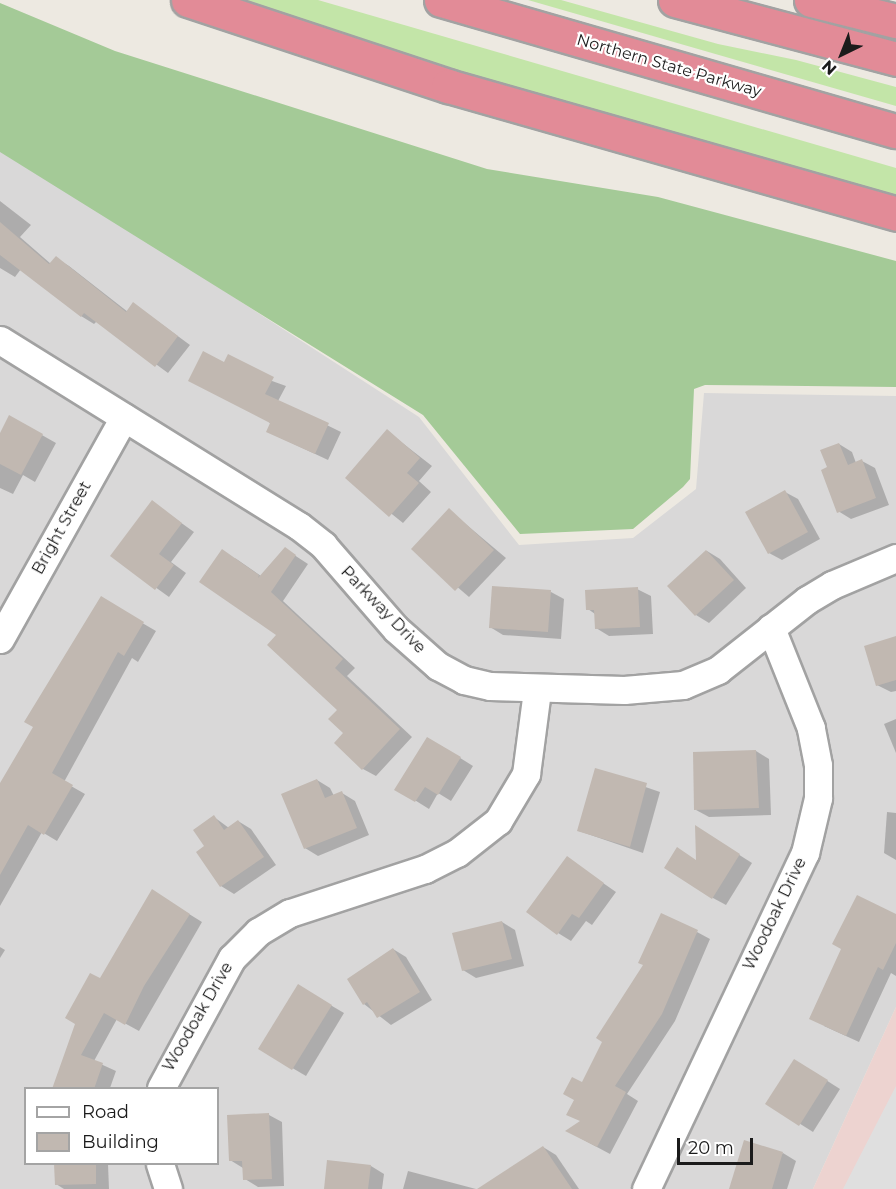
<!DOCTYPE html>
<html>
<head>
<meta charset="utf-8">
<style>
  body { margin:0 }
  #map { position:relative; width:896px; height:1189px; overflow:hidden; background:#ede9e1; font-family:Montserrat,sans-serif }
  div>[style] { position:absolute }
  .residential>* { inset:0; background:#d9d8d8 }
  .commercial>* { inset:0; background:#edd3d0 }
  .grass>* { inset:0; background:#c3e5a8 }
  .forest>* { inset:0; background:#a4ca97 }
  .parking>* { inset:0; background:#dfdfdf }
  .shadow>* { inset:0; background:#0003 }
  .building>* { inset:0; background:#c1b8b1 }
  .roads { filter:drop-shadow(2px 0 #a2a2a2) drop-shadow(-2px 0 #a2a2a2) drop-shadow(0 2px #a2a2a2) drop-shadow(0 -2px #a2a2a2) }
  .minor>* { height:27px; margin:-13.5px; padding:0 13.5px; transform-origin:13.5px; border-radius:13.5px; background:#fff }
  .highway>* { height:33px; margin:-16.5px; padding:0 16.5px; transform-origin:16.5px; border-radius:16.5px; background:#e28b97 }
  span { translate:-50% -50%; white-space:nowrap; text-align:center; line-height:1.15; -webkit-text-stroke:4.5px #fff; paint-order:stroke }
  .street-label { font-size:16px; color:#1b1b1b }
  .legend { position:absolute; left:24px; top:1087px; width:195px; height:78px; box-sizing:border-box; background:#fff; border:2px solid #a4a4a4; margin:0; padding:8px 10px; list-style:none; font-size:18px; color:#1b1b1b }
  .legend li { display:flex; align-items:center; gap:12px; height:30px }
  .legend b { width:30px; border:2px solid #a4a4a4 }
  .north { position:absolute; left:812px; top:24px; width:60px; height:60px; -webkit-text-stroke:4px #fff; paint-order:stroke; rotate:223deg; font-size:16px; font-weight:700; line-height:24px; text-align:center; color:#1b1b1b }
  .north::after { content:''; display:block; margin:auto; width:21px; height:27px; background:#1b1b1b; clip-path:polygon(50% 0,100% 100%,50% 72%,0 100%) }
  .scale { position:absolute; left:677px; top:1138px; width:76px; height:27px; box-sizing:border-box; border:3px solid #1b1b1b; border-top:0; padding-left:8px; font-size:18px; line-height:21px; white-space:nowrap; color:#1b1b1b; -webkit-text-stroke:4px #fff; paint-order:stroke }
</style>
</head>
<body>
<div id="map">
  <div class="residential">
    <div style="clip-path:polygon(evenodd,0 146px,419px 417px,519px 545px,633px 538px,696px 489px,704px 393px,896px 396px,896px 1007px,813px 1189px,0 1189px,0 146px,26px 1088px,218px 1088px,218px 1164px,26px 1164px,26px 1088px)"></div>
  </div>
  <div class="commercial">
    <div style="clip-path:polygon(896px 1007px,896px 1189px,813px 1189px)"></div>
  </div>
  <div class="grass">
    <div style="clip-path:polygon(224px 0,318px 0,896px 168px,896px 200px,611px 121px)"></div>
    <div style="clip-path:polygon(528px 0,561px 0,718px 44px,796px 60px,896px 87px,896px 106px)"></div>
  </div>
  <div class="forest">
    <div style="clip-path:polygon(0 3px,115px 51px,487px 169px,658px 197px,896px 261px,896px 387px,705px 385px,694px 389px,690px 479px,683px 487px,633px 529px,520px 534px,423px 415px,0 152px)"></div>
  </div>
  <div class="parking">
    <div style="clip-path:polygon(896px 1086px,896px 1189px,843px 1189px)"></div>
  </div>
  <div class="shadow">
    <div style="clip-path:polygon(0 201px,31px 225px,20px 237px,51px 264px,56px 258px,69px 266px,128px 312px,134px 304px,190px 345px,168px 373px,97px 321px,94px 324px,81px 316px,21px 269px,15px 277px,0 268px)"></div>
    <div style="clip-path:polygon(225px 364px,286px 386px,278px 401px,341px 432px,328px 460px,281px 438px)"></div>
    <div style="clip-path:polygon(10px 417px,56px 443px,35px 482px,23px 475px,13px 494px,0 488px,0 436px)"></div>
    <div style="clip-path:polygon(387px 431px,432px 466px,419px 481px,431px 492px,403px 523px,347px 478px)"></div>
    <div style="clip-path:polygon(839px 444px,852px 452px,856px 463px,862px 461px,875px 468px,889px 505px,851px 519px,838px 511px,829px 468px)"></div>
    <div style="clip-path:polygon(785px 492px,798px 499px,820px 539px,782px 560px,769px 553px)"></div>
    <div style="clip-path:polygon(152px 502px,194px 532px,171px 562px,186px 573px,169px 597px,112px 556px)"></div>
    <div style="clip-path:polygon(449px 510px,506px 558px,469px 597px,413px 549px)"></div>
    <div style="clip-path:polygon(285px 549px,308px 564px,283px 601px,355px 668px,347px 676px,412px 737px,376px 776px,363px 769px,345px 733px,339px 710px,278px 635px,235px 558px,261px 576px)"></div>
    <div style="clip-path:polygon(707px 551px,720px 559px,746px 588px,709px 623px,696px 615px)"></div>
    <div style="clip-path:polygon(637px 589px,651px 596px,653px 634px,609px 636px,596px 628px,595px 614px,588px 609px)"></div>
    <div style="clip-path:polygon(551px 592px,564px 599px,561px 639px,503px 635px,490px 627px)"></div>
    <div style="clip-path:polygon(113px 606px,156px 631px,138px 662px,132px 658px,64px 782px,85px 794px,57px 841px,42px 832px,0 906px,0 790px)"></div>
    <div style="clip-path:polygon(896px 638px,896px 691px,891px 692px,877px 685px)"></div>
    <div style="clip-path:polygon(896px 719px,896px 753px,884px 724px)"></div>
    <div style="clip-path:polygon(441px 746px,473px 766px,451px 801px,438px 793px,429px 809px,397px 789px)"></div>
    <div style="clip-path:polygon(756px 751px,769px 759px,771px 815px,709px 817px,696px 810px)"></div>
    <div style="clip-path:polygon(596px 770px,660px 792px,643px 853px,579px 831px)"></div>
    <div style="clip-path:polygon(317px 780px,330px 788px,334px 796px,342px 793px,355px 801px,369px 835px,318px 856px,305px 848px)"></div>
    <div style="clip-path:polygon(887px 812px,896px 813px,896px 860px,884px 853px)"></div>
    <div style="clip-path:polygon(214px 817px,229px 828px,238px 821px,251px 829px,276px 865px,234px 894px,221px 886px,206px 847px)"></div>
    <div style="clip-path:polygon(708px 835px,752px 863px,726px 905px,713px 898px,698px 861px)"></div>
    <div style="clip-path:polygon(567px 858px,616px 892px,592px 925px,586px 921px,571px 941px,558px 933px)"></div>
    <div style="clip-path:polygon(165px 899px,202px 922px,139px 1031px,117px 1019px,94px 1061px,116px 1071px,110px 1088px,54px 1088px,77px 1023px,101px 980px)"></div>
    <div style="clip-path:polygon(896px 916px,896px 976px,891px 973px,859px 1042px,824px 1026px)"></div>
    <div style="clip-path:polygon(502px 922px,515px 930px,524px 966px,476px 978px,463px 970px)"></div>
    <div style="clip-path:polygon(697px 932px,710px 939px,675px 1021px,627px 1094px,638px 1101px,610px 1154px,580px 1138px,582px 1084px)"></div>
    <div style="clip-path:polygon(0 947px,5px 950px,0 958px)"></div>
    <div style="clip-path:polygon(393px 949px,406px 957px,432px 1000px,391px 1025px,364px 1004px)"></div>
    <div style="clip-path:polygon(298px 986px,344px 1013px,306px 1076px,260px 1049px)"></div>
    <div style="clip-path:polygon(807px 1068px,840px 1089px,813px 1132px,767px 1103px)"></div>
    <div style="clip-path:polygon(269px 1115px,282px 1122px,284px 1186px,258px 1187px,245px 1179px,243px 1168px,230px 1160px)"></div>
    <div style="clip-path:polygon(543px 1147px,556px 1155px,579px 1189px,504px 1189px)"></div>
    <div style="clip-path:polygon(783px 1153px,796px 1161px,787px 1189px,732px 1189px)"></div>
    <div style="clip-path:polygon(55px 1164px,108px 1164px,109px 1189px,64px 1189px,56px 1184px)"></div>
    <div style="clip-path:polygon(371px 1166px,384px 1174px,382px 1189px,325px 1189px)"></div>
    <div style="clip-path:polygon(408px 1171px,476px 1189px,477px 1189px,403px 1189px)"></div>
  </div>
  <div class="building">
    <div style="clip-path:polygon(0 222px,49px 264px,56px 256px,126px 312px,133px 302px,178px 336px,155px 367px,84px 313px,81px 317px,0 255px)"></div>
    <div style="clip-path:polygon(203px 351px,224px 362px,228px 354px,274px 377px,265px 394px,329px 423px,315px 454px,266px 432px,270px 423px,188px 381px)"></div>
    <div style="clip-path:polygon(9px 415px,43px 434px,21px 475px,0 464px,0 433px)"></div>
    <div style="clip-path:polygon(387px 429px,420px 458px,407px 473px,419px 483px,389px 517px,345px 478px)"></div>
    <div style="clip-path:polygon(839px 443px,848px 465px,862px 459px,876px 498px,837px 513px,821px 470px,827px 467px,820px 450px)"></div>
    <div style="clip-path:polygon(785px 490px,808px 532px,768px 554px,745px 512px)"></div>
    <div style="clip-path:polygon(152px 500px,182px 523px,159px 554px,174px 565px,155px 590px,110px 556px)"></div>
    <div style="clip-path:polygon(449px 508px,494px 550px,455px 591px,411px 549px)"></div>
    <div style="clip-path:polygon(285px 547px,296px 555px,271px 592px,343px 659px,335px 668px,400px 729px,362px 770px,334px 743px,343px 733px,328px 719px,337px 710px,267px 645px,276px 635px,199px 582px,222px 549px,259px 575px,258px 578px)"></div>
    <div style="clip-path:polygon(706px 550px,734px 580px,695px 616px,667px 586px)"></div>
    <div style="clip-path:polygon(492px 586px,551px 590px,548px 632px,489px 628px)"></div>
    <div style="clip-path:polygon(638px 587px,640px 627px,595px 629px,594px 610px,586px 610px,585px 590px)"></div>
    <div style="clip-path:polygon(101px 596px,144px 622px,124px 656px,118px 652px,52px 773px,73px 785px,44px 835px,28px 825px,0 875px,0 783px,33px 727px,24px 722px)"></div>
    <div style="clip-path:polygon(896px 636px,896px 680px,876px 686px,864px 646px)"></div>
    <div style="clip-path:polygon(427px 737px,461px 757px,438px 795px,425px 787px,415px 802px,394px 790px)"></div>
    <div style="clip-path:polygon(756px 750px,759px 808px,694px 810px,693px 752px)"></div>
    <div style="clip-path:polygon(595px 768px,647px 783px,630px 847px,577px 831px)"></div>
    <div style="clip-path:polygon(317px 779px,325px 798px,342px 791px,357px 828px,304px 849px,281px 794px)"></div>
    <div style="clip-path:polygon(214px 815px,224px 830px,238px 820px,264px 857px,220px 887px,196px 852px,204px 846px,193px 830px)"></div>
    <div style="clip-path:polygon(695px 825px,740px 854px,712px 899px,664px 868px,677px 847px,696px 860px)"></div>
    <div style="clip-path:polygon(567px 856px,604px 883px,579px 918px,572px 914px,557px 935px,526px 912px)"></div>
    <div style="clip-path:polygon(152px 889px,190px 914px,144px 986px,125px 1025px,104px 1013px,81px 1055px,103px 1063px,94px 1089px,52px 1089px,75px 1024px,65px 1018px,90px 973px,100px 978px)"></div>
    <div style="clip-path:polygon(857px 895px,896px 914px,896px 943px,883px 970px,878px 967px,846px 1036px,809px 1019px,841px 949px,832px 944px)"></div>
    <div style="clip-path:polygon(661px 913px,698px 930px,662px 1014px,615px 1086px,626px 1092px,597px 1147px,565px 1131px,580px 1121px,566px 1115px,574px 1100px,563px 1094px,572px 1077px,582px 1082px,602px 1042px,596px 1038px,643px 965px,638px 963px)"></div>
    <div style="clip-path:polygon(502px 921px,512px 959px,462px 971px,452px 933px)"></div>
    <div style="clip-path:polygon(393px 948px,420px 992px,377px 1018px,367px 1002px,363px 1005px,347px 979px)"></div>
    <div style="clip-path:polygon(298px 984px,332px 1005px,292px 1070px,258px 1049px)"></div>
    <div style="clip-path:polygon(794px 1059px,828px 1080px,799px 1126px,765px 1104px)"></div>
    <div style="clip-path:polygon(269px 1113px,272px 1179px,243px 1180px,242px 1161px,229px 1161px,227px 1115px)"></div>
    <div style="clip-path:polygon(744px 1140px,783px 1152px,772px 1189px,729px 1189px)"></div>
    <div style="clip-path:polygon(543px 1146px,572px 1189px,477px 1189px)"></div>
    <div style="clip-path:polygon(327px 1160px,371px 1165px,368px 1189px,324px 1189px)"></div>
    <div style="clip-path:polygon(54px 1164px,96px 1164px,96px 1184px,55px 1185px)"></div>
  </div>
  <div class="roads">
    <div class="minor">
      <div style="left:0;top:340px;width:352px;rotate:31.9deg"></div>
      <div style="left:299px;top:526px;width:31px;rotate:38deg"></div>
      <div style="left:323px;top:545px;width:111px;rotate:49deg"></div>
      <div style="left:396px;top:629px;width:56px;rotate:41.4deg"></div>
      <div style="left:438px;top:666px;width:30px;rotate:28deg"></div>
      <div style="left:464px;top:680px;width:27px;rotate:13deg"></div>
      <div style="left:490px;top:686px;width:134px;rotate:1.7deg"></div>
      <div style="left:624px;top:690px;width:59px;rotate:-4.8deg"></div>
      <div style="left:683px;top:685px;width:38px;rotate:-23deg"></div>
      <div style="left:718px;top:670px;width:113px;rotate:-38.2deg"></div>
      <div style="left:807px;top:600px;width:29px;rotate:-31deg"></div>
      <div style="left:832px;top:585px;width:69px;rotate:-22.9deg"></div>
      <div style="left:0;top:639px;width:254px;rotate:-60.8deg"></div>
      <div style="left:161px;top:1088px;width:148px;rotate:-61.4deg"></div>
      <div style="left:232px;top:958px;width:37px;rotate:-45deg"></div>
      <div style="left:258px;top:932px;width:37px;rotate:-31deg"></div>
      <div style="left:290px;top:913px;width:142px;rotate:-18.1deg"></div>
      <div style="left:425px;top:869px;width:36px;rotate:-27deg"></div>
      <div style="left:457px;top:853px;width:52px;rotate:-38deg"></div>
      <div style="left:498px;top:821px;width:55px;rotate:-59.2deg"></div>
      <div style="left:526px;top:774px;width:85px;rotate:-82.5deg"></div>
      <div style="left:160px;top:1164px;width:26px;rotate:72deg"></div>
      <div style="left:646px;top:1189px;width:372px;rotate:-64.7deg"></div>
      <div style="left:805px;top:853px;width:57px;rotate:-76.7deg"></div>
      <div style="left:818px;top:798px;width:33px;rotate:-90deg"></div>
      <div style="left:818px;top:765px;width:38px;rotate:-101deg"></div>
      <div style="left:811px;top:728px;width:108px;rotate:-111.8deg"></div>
    </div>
    <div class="highway">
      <div style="left:188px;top:0;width:274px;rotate:18.3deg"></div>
      <div style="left:448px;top:86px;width:466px;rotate:15.9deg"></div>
      <div style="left:441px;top:0;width:473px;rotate:16.1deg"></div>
      <div style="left:675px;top:0;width:229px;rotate:14.9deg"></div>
      <div style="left:811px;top:0;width:88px;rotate:13.9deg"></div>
    </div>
  </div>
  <div class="street-label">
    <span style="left:669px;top:66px;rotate:16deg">Northern State Parkway</span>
    <span style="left:62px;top:528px;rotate:-61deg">Bright Street</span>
    <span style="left:383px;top:610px;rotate:46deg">Parkway Drive</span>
    <span style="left:775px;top:914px;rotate:-64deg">Woodoak Drive</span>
    <span style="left:198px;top:1017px;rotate:-60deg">Woodoak Drive</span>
  </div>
  <ul class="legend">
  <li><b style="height:8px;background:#fff"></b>Road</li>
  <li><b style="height:16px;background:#c1b8b1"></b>Building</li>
  </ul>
  <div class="north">N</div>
  <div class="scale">20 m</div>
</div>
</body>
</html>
